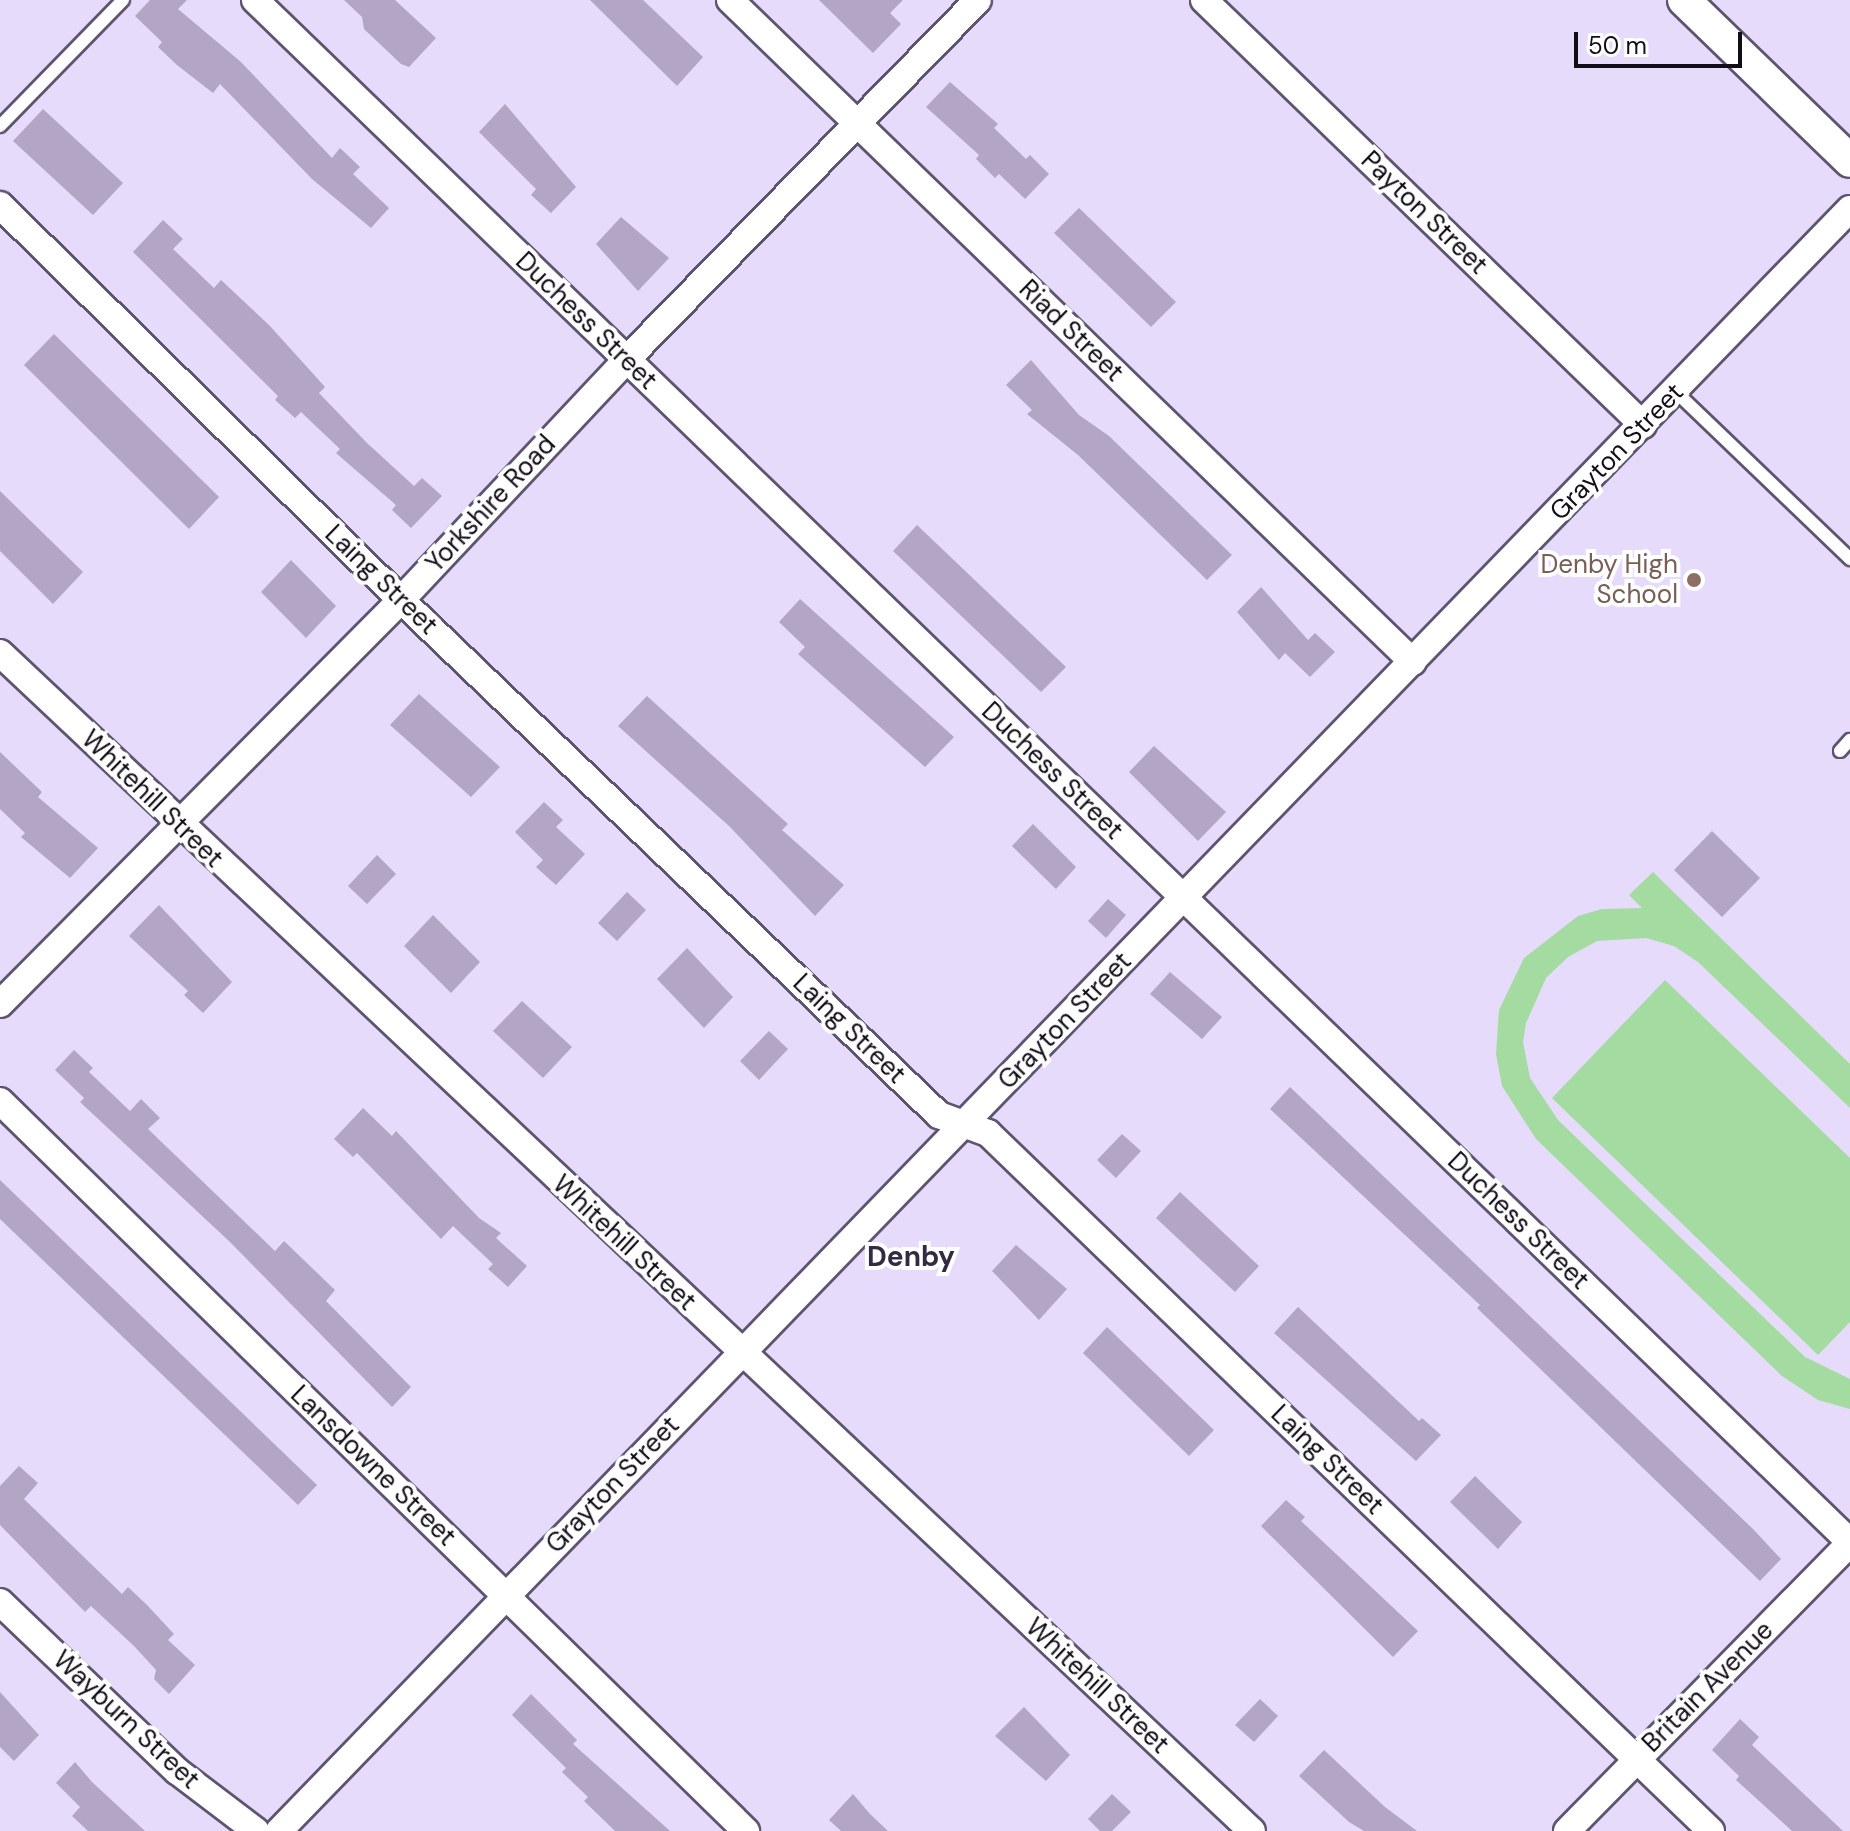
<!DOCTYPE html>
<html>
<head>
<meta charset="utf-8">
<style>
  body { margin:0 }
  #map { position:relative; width:1850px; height:1831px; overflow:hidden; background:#e6dbfa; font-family:"DM Sans",sans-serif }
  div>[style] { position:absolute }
  .green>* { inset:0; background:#a4dba0 }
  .building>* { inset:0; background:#b2a6c4 }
  .roads { filter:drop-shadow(2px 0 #5f546f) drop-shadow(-2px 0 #5f546f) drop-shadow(0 2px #5f546f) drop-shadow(0 -2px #5f546f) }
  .service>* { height:12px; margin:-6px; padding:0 6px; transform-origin:6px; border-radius:6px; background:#fff }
  .minor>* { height:26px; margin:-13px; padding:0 13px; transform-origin:13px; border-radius:13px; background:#fff }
  .tertiary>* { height:32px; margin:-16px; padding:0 16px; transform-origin:16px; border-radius:16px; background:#fff }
  .dots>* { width:22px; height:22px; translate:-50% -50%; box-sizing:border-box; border:4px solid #fff; border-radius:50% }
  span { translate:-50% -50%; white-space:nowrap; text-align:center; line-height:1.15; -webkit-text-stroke:8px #fff; paint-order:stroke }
  .street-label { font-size:26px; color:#120e18 }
  .education-label { font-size:26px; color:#785e54 }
  .right { translate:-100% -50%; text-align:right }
  .neighbourhood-label { font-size:28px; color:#342b42; font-weight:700 }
  .scale { position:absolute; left:1574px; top:32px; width:168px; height:36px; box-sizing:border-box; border:4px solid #120e18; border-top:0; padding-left:10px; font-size:24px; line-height:28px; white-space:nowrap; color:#120e18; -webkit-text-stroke:6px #fff; paint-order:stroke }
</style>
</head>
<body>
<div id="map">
  <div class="green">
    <div style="clip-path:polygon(1653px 872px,1850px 1064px,1850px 1108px,1698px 962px,1674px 946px,1646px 938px,1597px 941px,1568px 957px,1546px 978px,1526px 1023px,1523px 1042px,1530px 1078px,1558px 1120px,1805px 1357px,1850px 1379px,1850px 1409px,1818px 1400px,1782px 1376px,1536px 1139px,1502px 1086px,1496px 1054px,1499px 1010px,1524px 958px,1578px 916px,1602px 909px,1642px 908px,1629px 895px)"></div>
    <div style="clip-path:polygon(1665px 980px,1850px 1158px,1850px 1322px,1818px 1355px,1552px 1098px)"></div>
  </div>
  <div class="building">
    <div style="clip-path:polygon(150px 0,187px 0,178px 9px,241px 62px,332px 158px,340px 148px,360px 167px,353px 174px,389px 208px,371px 228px,312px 179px,220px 84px,213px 93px,177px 65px,158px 47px,162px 42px,135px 16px)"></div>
    <div style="clip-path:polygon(344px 0,395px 0,436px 38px,409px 67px,401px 64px,364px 29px,362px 17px)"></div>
    <div style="clip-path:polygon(590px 0,643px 0,703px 57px,677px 86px)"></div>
    <div style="clip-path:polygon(819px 0,903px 0,890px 13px,901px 24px,873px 53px)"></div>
    <div style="clip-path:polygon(950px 82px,998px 124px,994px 128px,1026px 159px,1030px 155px,1049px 174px,1025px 199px,999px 174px,995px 178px,976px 159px,979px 155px,926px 107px)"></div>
    <div style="clip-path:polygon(505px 104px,576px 187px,551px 213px,531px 195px,536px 189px,479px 132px)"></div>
    <div style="clip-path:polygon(43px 109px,123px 183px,93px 215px,13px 141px)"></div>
    <div style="clip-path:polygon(1079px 208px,1176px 302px,1151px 327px,1054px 233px)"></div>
    <div style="clip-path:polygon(621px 217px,669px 258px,638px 291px,596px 244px)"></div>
    <div style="clip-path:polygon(163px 220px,183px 239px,173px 249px,214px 288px,221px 280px,270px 326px,325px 387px,319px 393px,367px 443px,414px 486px,422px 478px,442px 496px,411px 528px,392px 510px,396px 505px,336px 453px,340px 449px,301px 412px,295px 418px,275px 400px,278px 396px,133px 252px)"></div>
    <div style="clip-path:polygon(54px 334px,219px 497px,189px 529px,24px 365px)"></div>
    <div style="clip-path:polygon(1031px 360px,1079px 415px,1109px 436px,1232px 555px,1207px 580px,1078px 455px,1027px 414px,1032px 410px,1006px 385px)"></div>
    <div style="clip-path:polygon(0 491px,83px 572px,53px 604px,0 551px)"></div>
    <div style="clip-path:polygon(917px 525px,1066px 667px,1041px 692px,893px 551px)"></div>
    <div style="clip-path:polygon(291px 560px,336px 606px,306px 638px,261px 592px)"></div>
    <div style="clip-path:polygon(1261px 587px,1308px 640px,1315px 633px,1335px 652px,1310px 677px,1285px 653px,1279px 660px,1237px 612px)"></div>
    <div style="clip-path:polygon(800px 599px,954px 737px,925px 767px,798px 654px,805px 647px,779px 622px)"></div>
    <div style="clip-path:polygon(419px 694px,500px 767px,471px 797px,390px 725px)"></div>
    <div style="clip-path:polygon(647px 696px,788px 824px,782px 830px,844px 885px,815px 916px,729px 826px,618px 726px)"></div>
    <div style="clip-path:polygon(1154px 746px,1226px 812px,1198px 841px,1129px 772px)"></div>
    <div style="clip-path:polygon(0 752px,42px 792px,38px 797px,98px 848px,70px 878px,21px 837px,25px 833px,0 809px)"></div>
    <div style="clip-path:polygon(544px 802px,563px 820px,556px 827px,585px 854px,556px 885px,536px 867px,543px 860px,515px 832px)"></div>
    <div style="clip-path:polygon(1033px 824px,1076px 867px,1056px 889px,1012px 846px)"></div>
    <div style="clip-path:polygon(1712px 831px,1760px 878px,1722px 917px,1674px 870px)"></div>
    <div style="clip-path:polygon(377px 855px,396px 874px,367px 904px,348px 886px)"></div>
    <div style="clip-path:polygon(627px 892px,646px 910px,617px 941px,598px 923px)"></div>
    <div style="clip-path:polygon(1108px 899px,1126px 915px,1106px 938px,1088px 921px)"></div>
    <div style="clip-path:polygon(159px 905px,232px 982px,203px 1013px,184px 995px,188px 991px,129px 936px)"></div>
    <div style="clip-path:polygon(433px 915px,480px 962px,451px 993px,404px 946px)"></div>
    <div style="clip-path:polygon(687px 948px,733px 997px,704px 1028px,657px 979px)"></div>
    <div style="clip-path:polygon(1170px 972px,1222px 1017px,1202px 1039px,1150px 994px)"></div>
    <div style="clip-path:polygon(522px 1001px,572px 1047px,543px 1078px,493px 1031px)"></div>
    <div style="clip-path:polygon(769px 1031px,788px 1049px,759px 1080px,740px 1061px)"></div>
    <div style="clip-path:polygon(74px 1050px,93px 1068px,89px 1072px,130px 1111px,141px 1099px,160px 1118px,148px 1129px,275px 1251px,284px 1241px,335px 1290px,326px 1301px,411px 1387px,392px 1407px,230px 1242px,80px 1102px,84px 1098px,55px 1070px)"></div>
    <div style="clip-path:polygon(1290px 1087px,1753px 1529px,1781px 1559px,1760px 1581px,1477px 1308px,1480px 1305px,1270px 1109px)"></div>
    <div style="clip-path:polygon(363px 1108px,392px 1136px,396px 1131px,479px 1218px,501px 1233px,496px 1238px,527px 1266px,508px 1287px,488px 1269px,493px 1264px,453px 1226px,441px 1239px,357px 1153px,353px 1157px,334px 1139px)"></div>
    <div style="clip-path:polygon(1122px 1134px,1141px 1151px,1116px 1178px,1097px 1160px)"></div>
    <div style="clip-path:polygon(0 1180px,317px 1485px,298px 1505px,0 1219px)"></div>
    <div style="clip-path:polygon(1180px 1192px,1259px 1266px,1235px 1292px,1156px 1218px)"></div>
    <div style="clip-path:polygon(1016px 1245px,1067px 1289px,1039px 1320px,992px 1271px)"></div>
    <div style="clip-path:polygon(1298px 1307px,1419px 1421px,1422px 1418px,1441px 1435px,1416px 1461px,1274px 1333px)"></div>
    <div style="clip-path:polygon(1107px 1327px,1214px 1430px,1189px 1456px,1083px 1353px)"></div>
    <div style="clip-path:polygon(19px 1466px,38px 1483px,24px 1499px,122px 1594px,128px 1587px,147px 1605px,174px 1634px,168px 1640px,195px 1665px,169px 1694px,154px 1679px,156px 1670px,134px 1646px,91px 1606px,85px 1612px,0 1525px,0 1486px)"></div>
    <div style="clip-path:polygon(1475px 1476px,1522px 1522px,1498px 1549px,1450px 1502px)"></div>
    <div style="clip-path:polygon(1286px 1500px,1305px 1517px,1301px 1521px,1418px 1631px,1393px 1657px,1261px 1526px)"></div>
    <div style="clip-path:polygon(0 1692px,39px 1735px,14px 1761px,0 1747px)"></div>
    <div style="clip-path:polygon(531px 1694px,577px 1740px,573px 1744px,670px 1831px,615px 1831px,584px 1801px,588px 1797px,562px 1772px,566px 1768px,512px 1715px)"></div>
    <div style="clip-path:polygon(1260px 1699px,1278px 1716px,1254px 1742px,1235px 1725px)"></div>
    <div style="clip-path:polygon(1024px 1707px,1070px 1755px,1046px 1781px,995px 1736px)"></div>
    <div style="clip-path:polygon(1740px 1719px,1759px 1737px,1752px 1745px,1843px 1831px,1792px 1831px,1736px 1780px,1739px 1776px,1712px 1750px)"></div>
    <div style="clip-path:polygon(1324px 1750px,1385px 1807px,1417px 1831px,1364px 1831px,1349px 1822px,1299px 1776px)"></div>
    <div style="clip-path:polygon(75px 1762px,92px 1782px,145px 1831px,88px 1831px,72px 1816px,80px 1807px,56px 1783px)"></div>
    <div style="clip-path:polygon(853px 1794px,870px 1814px,888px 1831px,841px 1831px,829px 1820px)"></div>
    <div style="clip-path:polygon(1112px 1794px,1131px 1812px,1112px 1831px,1100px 1831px,1088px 1819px)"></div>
  </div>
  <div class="roads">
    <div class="service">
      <div style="left:0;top:126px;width:176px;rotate:-45.7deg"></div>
      <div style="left:1675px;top:391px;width:243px;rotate:43.8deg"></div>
      <div style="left:1840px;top:751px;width:15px;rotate:-48deg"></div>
    </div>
    <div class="minor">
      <div style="left:255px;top:0;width:2219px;rotate:44.03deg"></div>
      <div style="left:730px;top:0;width:951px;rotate:44.11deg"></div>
      <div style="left:1204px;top:0;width:611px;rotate:44.07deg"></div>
      <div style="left:0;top:205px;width:563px;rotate:44.57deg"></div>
      <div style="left:401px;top:600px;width:745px;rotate:43.75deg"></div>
      <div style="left:939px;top:1115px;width:52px;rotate:20.2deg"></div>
      <div style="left:988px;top:1133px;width:1005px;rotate:43.99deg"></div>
      <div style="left:0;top:653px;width:1719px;rotate:43.26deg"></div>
      <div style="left:0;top:1004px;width:569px;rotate:-45.21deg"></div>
      <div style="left:401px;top:600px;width:329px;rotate:-46.8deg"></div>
      <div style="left:626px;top:360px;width:503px;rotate:-45.64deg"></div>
      <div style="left:0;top:1101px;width:1044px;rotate:44.38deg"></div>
      <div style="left:0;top:1602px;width:245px;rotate:43.7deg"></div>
      <div style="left:177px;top:1771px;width:99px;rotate:37.2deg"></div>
      <div style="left:279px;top:1831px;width:2258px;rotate:-45.92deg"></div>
      <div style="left:1567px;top:1831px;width:404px;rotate:-45.5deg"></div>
    </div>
    <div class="tertiary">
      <div style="left:1684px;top:0;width:231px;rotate:44.1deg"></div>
    </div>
  </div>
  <div class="dots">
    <div style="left:1694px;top:580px;background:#8d6e63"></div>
  </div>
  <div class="street-label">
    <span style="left:1424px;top:213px;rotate:44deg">Payton Street</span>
    <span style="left:586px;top:321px;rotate:44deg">Duchess Street</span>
    <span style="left:1071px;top:331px;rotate:44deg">Riad Street</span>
    <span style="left:1617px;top:452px;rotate:-46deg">Grayton Street</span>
    <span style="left:491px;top:504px;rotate:-47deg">Yorkshire Road</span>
    <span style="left:381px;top:580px;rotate:44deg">Laing Street</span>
    <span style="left:1052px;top:771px;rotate:44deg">Duchess Street</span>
    <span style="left:152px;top:799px;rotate:44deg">Whitehill Street</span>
    <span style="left:1065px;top:1021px;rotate:-46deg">Grayton Street</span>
    <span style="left:849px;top:1029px;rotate:44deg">Laing Street</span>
    <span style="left:1518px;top:1221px;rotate:44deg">Duchess Street</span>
    <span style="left:624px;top:1243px;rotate:43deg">Whitehill Street</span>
    <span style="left:1327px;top:1460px;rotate:44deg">Laing Street</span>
    <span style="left:373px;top:1466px;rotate:44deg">Lansdowne Street</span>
    <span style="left:613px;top:1485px;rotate:-46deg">Grayton Street</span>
    <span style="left:1097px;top:1686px;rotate:43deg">Whitehill Street</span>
    <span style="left:1708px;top:1687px;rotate:-45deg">Britain Avenue</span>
    <span style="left:126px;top:1720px;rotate:43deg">Wayburn Street</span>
  </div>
  <div class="education-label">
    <span class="right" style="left:1678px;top:580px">Denby High<br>School</span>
  </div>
  <div class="neighbourhood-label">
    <span style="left:911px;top:1257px">Denby</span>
  </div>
  <div class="scale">50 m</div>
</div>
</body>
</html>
